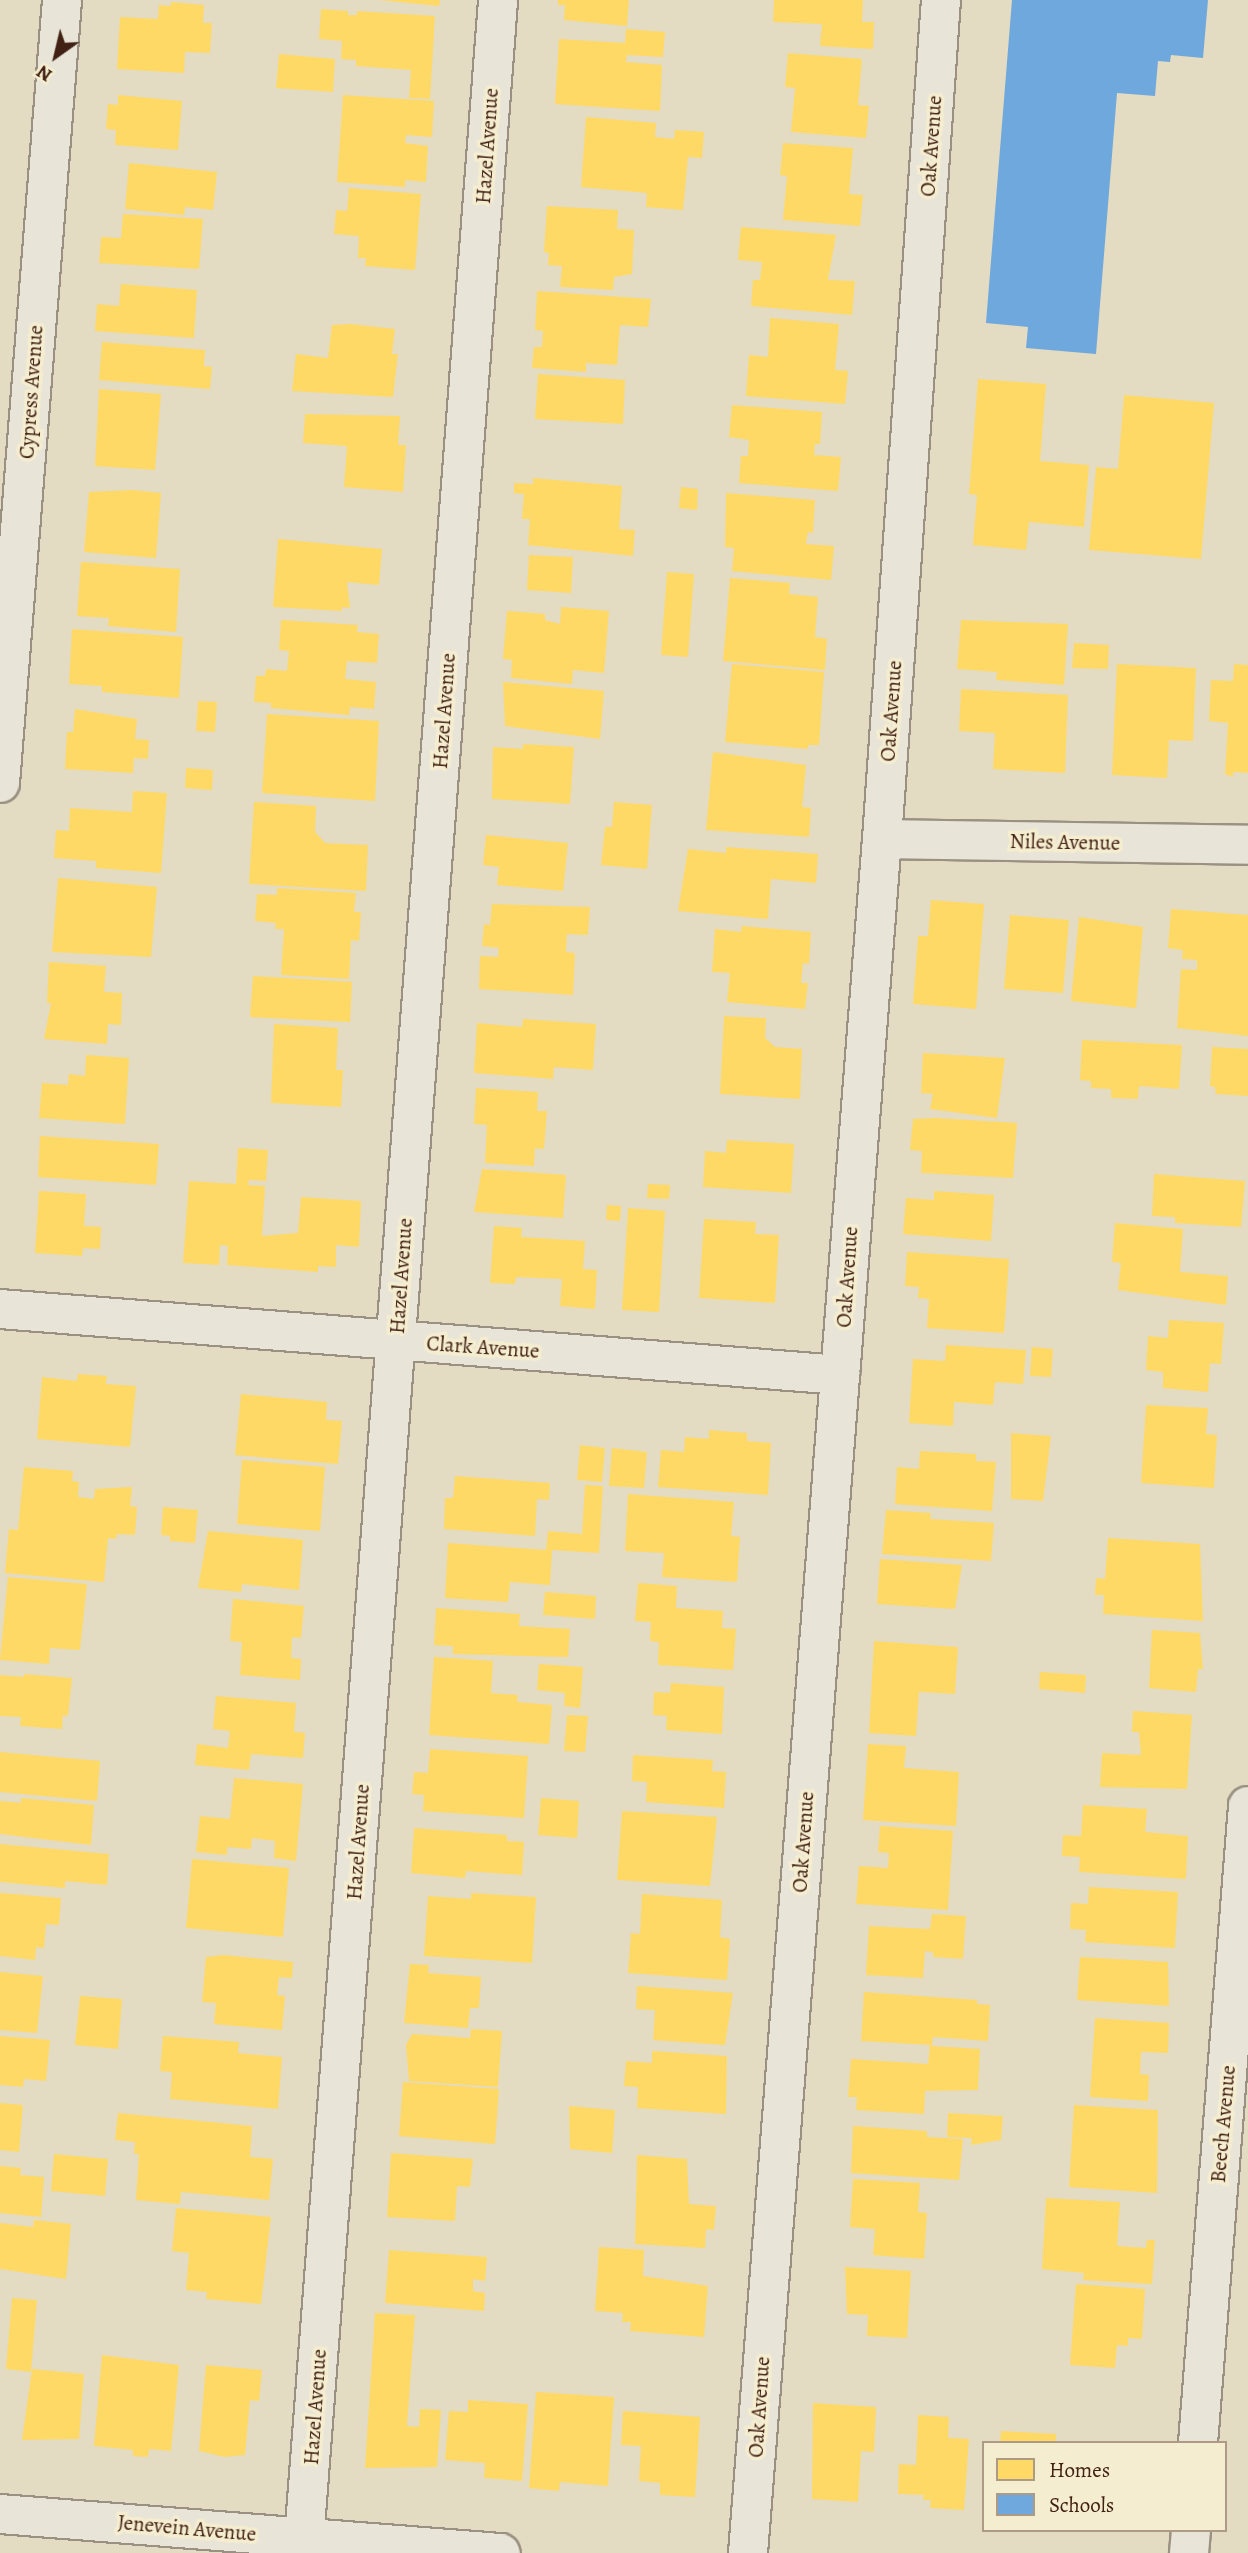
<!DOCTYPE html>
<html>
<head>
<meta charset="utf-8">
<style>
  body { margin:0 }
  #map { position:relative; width:1248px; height:2553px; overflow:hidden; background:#e3dbc2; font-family:Alegreya,serif }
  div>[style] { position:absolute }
  .homes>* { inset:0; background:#ffd966 }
  .schools>* { inset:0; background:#6fa8dc }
  .roads { filter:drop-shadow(2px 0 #9a9182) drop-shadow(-2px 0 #9a9182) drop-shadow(0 2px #9a9182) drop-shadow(0 -2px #9a9182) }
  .minor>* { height:38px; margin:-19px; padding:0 19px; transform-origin:19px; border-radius:19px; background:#e8e4d7 }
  span { translate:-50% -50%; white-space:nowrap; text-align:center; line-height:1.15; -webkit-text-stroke:7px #f5edcf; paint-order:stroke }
  .street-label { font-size:21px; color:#422115 }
  .legend { position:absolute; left:982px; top:2441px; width:245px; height:91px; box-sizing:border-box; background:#f5edcf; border:2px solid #ad9b85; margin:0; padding:9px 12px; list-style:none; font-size:21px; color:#422115 }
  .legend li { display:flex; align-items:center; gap:14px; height:35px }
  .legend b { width:35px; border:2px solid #ad9b85 }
  .north { position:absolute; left:21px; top:21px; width:70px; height:70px; -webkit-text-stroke:5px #f5edcf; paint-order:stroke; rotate:214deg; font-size:19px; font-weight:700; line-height:28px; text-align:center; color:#422115 }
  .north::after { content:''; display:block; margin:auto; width:24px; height:32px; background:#422115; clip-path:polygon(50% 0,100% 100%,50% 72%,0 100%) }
</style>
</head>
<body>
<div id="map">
  <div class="homes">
    <div style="clip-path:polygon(379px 0,440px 0,439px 6px)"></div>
    <div style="clip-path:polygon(558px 0,629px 0,627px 26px,564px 20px,565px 5px,558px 5px)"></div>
    <div style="clip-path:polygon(774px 0,863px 0,862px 22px,874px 22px,873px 49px,820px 46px,822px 24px,773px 22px)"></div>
    <div style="clip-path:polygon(171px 2px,204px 5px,203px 23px,212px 23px,210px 53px,185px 52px,184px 73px,117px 69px,120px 17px,158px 19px,159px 5px,171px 6px)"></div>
    <div style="clip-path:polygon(321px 9px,348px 11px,348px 15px,357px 15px,357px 11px,435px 16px,430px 99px,409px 98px,411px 70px,356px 66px,356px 60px,341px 59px,342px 41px,319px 39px)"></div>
    <div style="clip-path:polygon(626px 29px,665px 32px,663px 57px,627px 55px,626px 62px,662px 65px,660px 111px,555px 104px,559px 39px,625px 43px)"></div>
    <div style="clip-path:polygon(788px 53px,862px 59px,858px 105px,869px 106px,866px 138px,791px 132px,795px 88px,785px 87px)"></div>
    <div style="clip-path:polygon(279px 54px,335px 59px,333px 92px,276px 88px)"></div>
    <div style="clip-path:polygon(118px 95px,182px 101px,178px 150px,115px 145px,116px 130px,106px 129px,108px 104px,118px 105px)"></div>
    <div style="clip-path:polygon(343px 95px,434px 101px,432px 137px,406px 135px,405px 143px,428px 146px,426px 182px,405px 180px,405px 187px,337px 182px)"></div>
    <div style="clip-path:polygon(586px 117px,656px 123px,655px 137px,674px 139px,675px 130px,704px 132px,702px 158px,688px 157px,683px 210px,646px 207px,647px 193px,581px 187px)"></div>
    <div style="clip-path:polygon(783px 143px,853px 148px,849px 194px,863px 195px,860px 226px,783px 220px,787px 176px,780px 175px)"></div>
    <div style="clip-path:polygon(129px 163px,217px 172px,213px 210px,185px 207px,184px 215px,125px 209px)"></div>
    <div style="clip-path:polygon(349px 188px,421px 194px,415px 270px,365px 266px,366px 258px,358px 258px,359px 236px,334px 234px,336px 210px,347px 211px)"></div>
    <div style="clip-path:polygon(547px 206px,618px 210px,617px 229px,634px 230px,632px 274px,614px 277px,613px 290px,560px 287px,562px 266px,548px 265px,549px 253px,544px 252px)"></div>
    <div style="clip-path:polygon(123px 214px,203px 219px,199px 269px,99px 263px,101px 237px,121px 238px)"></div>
    <div style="clip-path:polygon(741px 227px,836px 235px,828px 280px,855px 281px,852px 315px,751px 306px,753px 280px,760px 280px,762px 262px,738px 260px)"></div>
    <div style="clip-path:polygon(121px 284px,197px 290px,194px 338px,95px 331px,97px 304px,119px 306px)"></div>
    <div style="clip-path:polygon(537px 291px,651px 299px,648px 327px,620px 325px,617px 365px,586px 363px,586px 372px,532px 368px,534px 347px,542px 347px,543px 331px,535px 330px)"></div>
    <div style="clip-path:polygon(770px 318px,839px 324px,835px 370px,848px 371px,845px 404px,746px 396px,749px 355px,768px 357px)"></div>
    <div style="clip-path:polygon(350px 324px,395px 329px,392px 354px,398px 354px,393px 397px,292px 391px,296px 354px,328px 358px,332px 325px)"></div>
    <div style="clip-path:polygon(102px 342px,205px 350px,204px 366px,212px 367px,210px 389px,99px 380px)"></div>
    <div style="clip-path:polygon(538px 374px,625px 380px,623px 424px,535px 419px)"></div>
    <div style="clip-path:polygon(978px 379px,1046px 384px,1040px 461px,1089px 465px,1084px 527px,1029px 522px,1026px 550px,973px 545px,977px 495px,969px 494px)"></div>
    <div style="clip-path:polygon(99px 389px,161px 394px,155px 470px,95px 466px)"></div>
    <div style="clip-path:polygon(1124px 395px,1214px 403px,1201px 559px,1089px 550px,1096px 467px,1118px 469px)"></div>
    <div style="clip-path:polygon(732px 405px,822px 412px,820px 444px,815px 444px,814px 455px,841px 457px,838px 491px,739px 483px,741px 456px,748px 456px,749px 440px,729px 437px)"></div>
    <div style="clip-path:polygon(305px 414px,400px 416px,398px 445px,406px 445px,403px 492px,344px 487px,347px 446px,303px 443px)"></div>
    <div style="clip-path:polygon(533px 478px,622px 486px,619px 529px,635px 530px,633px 556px,528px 545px,530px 519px,522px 519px,524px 494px,514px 493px,514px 483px,533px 484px)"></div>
    <div style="clip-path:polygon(681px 487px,698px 489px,697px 510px,679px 508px)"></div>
    <div style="clip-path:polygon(133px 490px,161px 493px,156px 558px,84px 552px,89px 492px)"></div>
    <div style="clip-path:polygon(726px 493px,815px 500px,813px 533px,808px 532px,806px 544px,834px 546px,831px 580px,732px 571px,734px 548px,725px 547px)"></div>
    <div style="clip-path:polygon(278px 539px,382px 549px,379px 585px,347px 582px,350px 608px,342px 607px,342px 611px,273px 607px)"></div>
    <div style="clip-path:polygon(529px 555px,573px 557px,571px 593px,527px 590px)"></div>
    <div style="clip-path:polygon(81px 562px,180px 569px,176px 632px,108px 626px,109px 618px,77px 616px)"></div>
    <div style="clip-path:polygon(667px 572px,694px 574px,688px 657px,661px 655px)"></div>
    <div style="clip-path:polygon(730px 578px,790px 583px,789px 594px,818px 597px,815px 637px,827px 639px,825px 670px,723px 661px)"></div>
    <div style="clip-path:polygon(561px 607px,609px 611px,604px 673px,573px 670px,572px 684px,511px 678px,512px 660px,503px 659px,507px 611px,545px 614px,545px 620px,560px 624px)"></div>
    <div style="clip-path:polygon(281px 620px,358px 625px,357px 632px,379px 634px,377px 663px,347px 661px,345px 679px,376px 682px,374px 709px,350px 707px,349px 715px,271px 708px,271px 703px,254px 702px,256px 676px,265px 676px,266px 669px,287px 671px,289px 651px,279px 650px)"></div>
    <div style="clip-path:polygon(961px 620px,1068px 624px,1064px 685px,996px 680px,997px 672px,957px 669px)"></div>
    <div style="clip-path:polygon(72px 629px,183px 637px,179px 698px,102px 692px,102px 686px,69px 684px)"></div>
    <div style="clip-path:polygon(1074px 643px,1109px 645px,1108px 669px,1072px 668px)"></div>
    <div style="clip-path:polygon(732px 664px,824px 672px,819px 745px,808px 745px,808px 749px,725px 742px)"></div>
    <div style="clip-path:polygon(1117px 664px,1196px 668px,1193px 741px,1169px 740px,1167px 778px,1112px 775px)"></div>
    <div style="clip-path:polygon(1234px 664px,1248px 665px,1248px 773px,1233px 772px,1233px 777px,1225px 774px,1228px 723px,1209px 721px,1211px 680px,1233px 681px)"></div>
    <div style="clip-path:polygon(503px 682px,604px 691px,600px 739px,505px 726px)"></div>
    <div style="clip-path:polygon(961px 689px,1068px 695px,1065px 773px,993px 769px,995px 733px,959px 731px)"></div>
    <div style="clip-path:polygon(198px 701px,217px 702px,215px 732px,196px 731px)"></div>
    <div style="clip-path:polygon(75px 709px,137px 719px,135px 739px,149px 740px,148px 759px,134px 758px,133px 773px,65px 769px,67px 732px,73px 732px)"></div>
    <div style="clip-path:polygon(267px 714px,379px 721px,375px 801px,262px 793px)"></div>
    <div style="clip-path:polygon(523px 744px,574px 747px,570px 804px,492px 799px,493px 747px,523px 749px)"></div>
    <div style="clip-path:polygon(713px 752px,806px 765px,802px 807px,811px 808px,809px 837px,706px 830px)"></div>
    <div style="clip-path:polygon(186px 768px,213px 770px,212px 790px,185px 788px)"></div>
    <div style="clip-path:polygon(133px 791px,167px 793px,161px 873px,96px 868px,96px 861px,54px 858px,56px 830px,69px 831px,70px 808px,132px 812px)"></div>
    <div style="clip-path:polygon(254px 802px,316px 806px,315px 832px,325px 843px,368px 845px,366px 891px,249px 884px)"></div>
    <div style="clip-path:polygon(614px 802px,652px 805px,647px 869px,601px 865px,605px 827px,612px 827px)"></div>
    <div style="clip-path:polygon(486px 835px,568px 843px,563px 891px,497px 885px,499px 867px,483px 865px)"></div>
    <div style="clip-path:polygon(726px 847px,818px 854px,816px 883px,771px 879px,768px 919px,678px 911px,688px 849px,726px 853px)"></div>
    <div style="clip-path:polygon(58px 878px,157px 887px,151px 957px,52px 952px)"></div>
    <div style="clip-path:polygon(277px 888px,356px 893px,354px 912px,361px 912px,359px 941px,351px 940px,349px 979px,281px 975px,284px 929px,275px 929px,276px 923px,255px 921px,257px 894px,277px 895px)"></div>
    <div style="clip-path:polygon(931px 900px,984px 904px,976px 1009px,913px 1004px,918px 936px,928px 936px)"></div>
    <div style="clip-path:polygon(492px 904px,590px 907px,588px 935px,567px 934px,566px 952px,575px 953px,573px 995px,479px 989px,480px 956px,498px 957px,499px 948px,482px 946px,484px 924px,490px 925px)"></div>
    <div style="clip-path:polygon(1171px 909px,1248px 915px,1248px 1036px,1177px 1028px,1181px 969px,1197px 970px,1197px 960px,1182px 959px,1183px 950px,1168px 948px)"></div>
    <div style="clip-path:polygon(1010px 915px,1069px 920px,1063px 993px,1004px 989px)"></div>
    <div style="clip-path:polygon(1079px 917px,1143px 927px,1136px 1008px,1071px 1001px)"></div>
    <div style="clip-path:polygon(742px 926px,811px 932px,809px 964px,803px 963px,801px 983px,808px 983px,805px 1009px,727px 1002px,730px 973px,712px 972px,715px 929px,741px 932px)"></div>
    <div style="clip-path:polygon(49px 962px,106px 966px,104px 992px,122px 993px,121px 1025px,108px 1024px,107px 1044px,44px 1039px,51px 1003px,47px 1003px)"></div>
    <div style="clip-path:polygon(253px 976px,352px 982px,350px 1022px,250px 1017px)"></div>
    <div style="clip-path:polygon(724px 1016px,766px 1018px,765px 1038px,775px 1047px,802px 1049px,800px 1099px,720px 1094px)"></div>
    <div style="clip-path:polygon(523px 1019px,596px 1024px,593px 1070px,554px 1067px,553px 1079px,474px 1073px,477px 1023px,522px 1027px)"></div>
    <div style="clip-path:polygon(274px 1024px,338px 1028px,336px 1070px,343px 1070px,341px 1107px,271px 1103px)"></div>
    <div style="clip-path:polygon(1082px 1040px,1182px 1045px,1179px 1089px,1139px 1086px,1138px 1099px,1111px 1098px,1111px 1089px,1091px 1088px,1091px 1081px,1080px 1080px)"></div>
    <div style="clip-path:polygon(1212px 1047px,1248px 1049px,1248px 1096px,1216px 1094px,1215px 1087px,1210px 1086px)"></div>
    <div style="clip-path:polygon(923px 1053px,1005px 1058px,997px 1118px,930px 1109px,933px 1094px,921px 1093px)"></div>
    <div style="clip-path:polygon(86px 1055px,129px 1058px,125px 1124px,39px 1118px,42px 1083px,68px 1085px,69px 1074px,85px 1076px)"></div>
    <div style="clip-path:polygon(476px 1088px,538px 1092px,537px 1111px,547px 1111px,544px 1149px,535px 1148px,534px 1166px,485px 1163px,487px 1125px,474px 1124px)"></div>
    <div style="clip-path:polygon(936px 1118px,1017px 1123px,1013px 1178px,921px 1173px,922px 1151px,910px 1150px,913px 1119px)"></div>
    <div style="clip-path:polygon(40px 1136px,159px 1144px,156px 1185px,38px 1177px)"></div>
    <div style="clip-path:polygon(727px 1140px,794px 1144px,791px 1193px,703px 1187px,705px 1151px,726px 1153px)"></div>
    <div style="clip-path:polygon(238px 1148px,268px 1150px,266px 1181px,249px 1180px,248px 1185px,265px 1186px,262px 1236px,298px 1233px,301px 1197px,361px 1201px,359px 1247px,336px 1245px,336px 1267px,318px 1266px,318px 1272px,227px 1265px,228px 1246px,220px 1245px,219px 1265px,183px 1263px,189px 1181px,236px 1184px)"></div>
    <div style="clip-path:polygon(482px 1169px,566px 1175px,563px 1218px,474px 1212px)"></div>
    <div style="clip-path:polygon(1154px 1174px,1245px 1181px,1241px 1227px,1175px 1223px,1175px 1217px,1152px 1216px)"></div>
    <div style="clip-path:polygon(648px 1184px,670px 1185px,669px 1199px,647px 1198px)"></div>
    <div style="clip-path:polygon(39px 1191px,86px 1194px,84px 1226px,101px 1227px,100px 1249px,83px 1248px,82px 1256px,35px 1253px)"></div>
    <div style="clip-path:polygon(934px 1191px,994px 1195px,991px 1241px,903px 1234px,906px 1198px,934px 1200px)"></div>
    <div style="clip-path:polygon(607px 1205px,621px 1206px,620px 1221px,606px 1220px)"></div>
    <div style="clip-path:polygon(628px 1208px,665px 1211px,659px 1312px,622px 1310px)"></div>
    <div style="clip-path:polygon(704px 1219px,756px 1222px,755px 1234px,779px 1235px,775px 1303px,699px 1298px)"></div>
    <div style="clip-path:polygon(1115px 1223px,1183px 1229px,1180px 1272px,1228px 1276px,1226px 1305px,1118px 1290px,1121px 1263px,1112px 1262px)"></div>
    <div style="clip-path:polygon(494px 1226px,522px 1228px,521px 1237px,585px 1241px,583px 1269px,597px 1270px,595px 1309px,560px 1306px,562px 1279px,516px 1277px,515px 1284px,490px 1283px)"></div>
    <div style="clip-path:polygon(907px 1252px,1009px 1259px,1004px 1333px,927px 1328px,929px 1299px,918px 1298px,919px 1287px,905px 1286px)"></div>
    <div style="clip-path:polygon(1169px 1320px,1224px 1323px,1221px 1364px,1210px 1363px,1208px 1392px,1163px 1388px,1163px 1372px,1146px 1370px,1148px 1336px,1168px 1338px)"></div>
    <div style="clip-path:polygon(946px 1345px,1026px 1350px,1023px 1384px,995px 1382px,993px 1405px,954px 1402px,953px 1426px,909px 1423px,913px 1359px,945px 1361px)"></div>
    <div style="clip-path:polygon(1032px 1347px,1053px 1349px,1051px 1377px,1030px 1376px)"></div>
    <div style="clip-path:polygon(78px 1374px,107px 1376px,106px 1384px,136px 1386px,130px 1447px,37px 1439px,42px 1377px,77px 1381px)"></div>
    <div style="clip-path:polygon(241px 1394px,327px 1402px,326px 1420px,342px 1421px,338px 1464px,235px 1455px)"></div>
    <div style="clip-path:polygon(1146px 1405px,1208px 1408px,1206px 1434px,1217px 1435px,1214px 1488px,1141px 1483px)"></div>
    <div style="clip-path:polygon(709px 1430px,747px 1433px,747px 1441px,771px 1443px,768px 1495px,658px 1487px,661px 1450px,684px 1452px,685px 1437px,709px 1439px)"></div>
    <div style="clip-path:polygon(1011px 1433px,1051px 1436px,1043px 1501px,1011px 1499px)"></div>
    <div style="clip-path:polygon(580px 1445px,605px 1448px,602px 1482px,577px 1480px)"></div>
    <div style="clip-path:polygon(612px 1448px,647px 1452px,644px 1488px,609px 1486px)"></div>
    <div style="clip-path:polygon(920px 1451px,976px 1454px,976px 1461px,996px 1462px,992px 1511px,895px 1504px,897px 1467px,919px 1469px)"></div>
    <div style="clip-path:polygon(242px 1460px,325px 1467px,320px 1531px,237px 1524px)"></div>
    <div style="clip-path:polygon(24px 1467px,73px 1471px,72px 1481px,79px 1482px,78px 1497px,94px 1499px,95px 1489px,132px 1487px,130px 1506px,137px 1507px,135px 1535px,117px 1534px,116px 1539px,108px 1538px,104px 1582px,5px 1573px,9px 1529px,18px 1530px)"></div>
    <div style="clip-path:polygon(455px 1476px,550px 1483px,549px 1500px,537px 1499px,535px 1536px,444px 1529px,445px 1498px,453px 1498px)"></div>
    <div style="clip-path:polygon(585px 1485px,603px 1486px,599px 1553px,552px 1550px,550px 1585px,510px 1582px,508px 1602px,445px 1598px,448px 1543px,546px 1550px,548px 1531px,582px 1534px)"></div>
    <div style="clip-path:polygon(628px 1494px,734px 1502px,731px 1536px,740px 1537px,737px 1582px,662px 1577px,664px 1553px,625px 1551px)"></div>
    <div style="clip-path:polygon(163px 1507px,198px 1510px,195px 1543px,170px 1541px,170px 1536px,161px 1535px)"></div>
    <div style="clip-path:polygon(886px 1510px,931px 1513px,930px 1519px,994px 1523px,991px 1561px,882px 1554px)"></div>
    <div style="clip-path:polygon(208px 1531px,303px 1540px,299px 1590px,242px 1584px,241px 1592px,198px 1588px)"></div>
    <div style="clip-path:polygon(1108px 1538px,1200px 1544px,1203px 1621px,1103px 1614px,1104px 1595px,1095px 1595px,1096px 1578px,1105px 1579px)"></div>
    <div style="clip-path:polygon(880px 1559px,962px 1565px,955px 1609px,877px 1604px)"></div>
    <div style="clip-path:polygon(8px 1577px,87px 1584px,80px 1650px,50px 1648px,49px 1664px,0 1660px)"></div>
    <div style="clip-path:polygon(638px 1583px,677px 1586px,676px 1608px,723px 1611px,722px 1628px,736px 1629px,733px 1670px,658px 1665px,659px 1642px,650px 1641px,651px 1622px,635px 1621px)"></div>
    <div style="clip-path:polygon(545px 1592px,596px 1596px,595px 1619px,543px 1615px)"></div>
    <div style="clip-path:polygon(233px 1599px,304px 1606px,301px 1638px,292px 1637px,291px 1658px,301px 1659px,300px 1680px,240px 1675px,242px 1642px,230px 1641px)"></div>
    <div style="clip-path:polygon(436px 1608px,520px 1614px,519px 1626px,570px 1629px,568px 1657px,453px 1654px,453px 1646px,434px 1645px)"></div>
    <div style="clip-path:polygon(1152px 1630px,1200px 1633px,1203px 1669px,1198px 1669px,1196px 1692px,1149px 1688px)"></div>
    <div style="clip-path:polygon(874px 1641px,958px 1647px,955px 1694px,919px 1692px,916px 1736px,869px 1733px)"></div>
    <div style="clip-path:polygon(434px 1657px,493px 1661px,491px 1693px,518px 1695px,517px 1702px,552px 1705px,549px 1744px,429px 1735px)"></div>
    <div style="clip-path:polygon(539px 1664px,583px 1667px,580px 1708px,564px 1706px,565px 1693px,537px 1690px)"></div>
    <div style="clip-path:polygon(1040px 1672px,1086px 1675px,1085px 1693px,1039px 1689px)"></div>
    <div style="clip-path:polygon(24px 1674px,72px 1678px,68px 1716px,63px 1715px,62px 1729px,20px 1726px,21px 1717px,0 1716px,0 1675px,24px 1677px)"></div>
    <div style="clip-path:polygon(671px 1683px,724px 1687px,722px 1734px,666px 1730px,667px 1716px,653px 1715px,654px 1692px,670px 1693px)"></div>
    <div style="clip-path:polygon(216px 1696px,296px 1703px,294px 1732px,305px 1733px,303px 1758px,251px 1754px,249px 1770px,195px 1765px,197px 1744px,228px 1748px,230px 1731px,213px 1729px)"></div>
    <div style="clip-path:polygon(1133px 1711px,1192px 1715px,1187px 1789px,1100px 1787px,1102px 1753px,1141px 1755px,1139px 1732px,1132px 1732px)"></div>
    <div style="clip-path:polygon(567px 1715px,588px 1716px,585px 1752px,564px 1751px)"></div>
    <div style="clip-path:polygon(868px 1744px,906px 1746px,904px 1768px,959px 1772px,956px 1826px,863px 1820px)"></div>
    <div style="clip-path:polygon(430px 1749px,528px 1756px,524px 1818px,423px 1811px,424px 1795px,412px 1794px,414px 1772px,428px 1773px)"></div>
    <div style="clip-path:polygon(0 1752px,100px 1761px,97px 1801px,0 1792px)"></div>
    <div style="clip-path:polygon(633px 1755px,713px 1760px,712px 1771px,726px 1772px,724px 1808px,646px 1802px,647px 1782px,632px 1781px)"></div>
    <div style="clip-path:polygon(234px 1778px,303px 1784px,296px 1861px,274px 1858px,275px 1841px,252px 1838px,251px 1849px,227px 1847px,227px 1855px,196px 1852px,200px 1816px,230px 1819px)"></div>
    <div style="clip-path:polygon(21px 1798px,94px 1805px,91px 1845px,0 1834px,0 1801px,21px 1803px)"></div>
    <div style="clip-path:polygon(541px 1798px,579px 1801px,577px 1838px,538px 1835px)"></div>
    <div style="clip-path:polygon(1083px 1805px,1147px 1809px,1145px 1832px,1188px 1836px,1186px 1879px,1079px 1872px,1080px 1857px,1062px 1856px,1063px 1835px,1081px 1836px)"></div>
    <div style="clip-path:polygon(622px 1811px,717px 1817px,710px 1886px,617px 1880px)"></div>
    <div style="clip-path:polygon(880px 1826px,953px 1831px,948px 1910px,856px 1904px,859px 1866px,888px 1868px,889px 1853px,878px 1852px)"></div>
    <div style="clip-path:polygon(414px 1828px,507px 1835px,507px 1841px,524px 1842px,522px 1875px,466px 1871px,465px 1878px,411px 1873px)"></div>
    <div style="clip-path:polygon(0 1844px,109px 1854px,107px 1885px,65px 1881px,65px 1888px,0 1882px)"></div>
    <div style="clip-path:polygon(192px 1859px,289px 1868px,283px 1937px,186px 1928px)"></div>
    <div style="clip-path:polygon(1089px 1887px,1178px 1892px,1175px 1948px,1085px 1942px,1086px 1930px,1070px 1929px,1071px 1903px,1088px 1904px)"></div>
    <div style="clip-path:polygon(0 1893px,61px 1898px,59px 1925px,46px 1924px,44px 1948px,36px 1947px,35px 1960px,0 1956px)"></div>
    <div style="clip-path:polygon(471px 1893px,536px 1897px,532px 1963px,424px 1956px,428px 1896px,471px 1899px)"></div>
    <div style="clip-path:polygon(642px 1894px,722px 1900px,720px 1937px,730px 1939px,727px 1980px,628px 1973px,631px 1933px,640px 1934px)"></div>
    <div style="clip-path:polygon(932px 1914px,966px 1916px,963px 1959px,933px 1957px,933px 1952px,925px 1951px,923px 1978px,866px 1975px,869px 1926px,930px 1929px)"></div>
    <div style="clip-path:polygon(224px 1955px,293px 1962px,292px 1978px,279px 1977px,277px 1995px,285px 1996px,282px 2030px,214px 2024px,216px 2003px,202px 2002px,206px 1957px)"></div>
    <div style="clip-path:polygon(1080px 1957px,1168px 1962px,1169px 2006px,1077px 2000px)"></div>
    <div style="clip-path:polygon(410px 1964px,429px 1965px,428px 1973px,481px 1977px,479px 2008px,470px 2008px,468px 2028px,404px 2023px)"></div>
    <div style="clip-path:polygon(0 1972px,43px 1976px,37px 2033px,0 2030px)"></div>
    <div style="clip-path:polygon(637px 1986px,733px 1993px,725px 2045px,653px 2040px,655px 2010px,636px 2009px)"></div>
    <div style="clip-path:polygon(864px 1992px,977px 2000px,977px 2004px,990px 2005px,988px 2041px,933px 2037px,932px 2046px,980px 2049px,978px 2090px,925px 2091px,924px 2114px,856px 2110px,857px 2097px,848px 2097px,851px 2059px,928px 2064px,930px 2045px,861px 2041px)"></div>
    <div style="clip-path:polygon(80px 1996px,122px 1999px,118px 2049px,75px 2045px)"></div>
    <div style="clip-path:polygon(1095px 2018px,1169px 2023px,1168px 2053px,1141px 2052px,1140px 2074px,1149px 2075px,1148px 2101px,1090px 2097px)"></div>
    <div style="clip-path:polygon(471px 2029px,502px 2031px,498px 2087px,409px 2081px,406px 2045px,412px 2034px,470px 2038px)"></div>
    <div style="clip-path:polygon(0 2036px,50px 2040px,46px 2081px,24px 2079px,23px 2087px,0 2085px)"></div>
    <div style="clip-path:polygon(163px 2036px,239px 2042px,238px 2053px,282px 2057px,278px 2109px,170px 2099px,172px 2072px,160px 2071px)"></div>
    <div style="clip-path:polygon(652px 2051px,727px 2056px,726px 2114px,637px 2108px,638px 2087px,624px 2086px,626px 2061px,652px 2063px)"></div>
    <div style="clip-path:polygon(403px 2082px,499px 2089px,495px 2144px,399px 2136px)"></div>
    <div style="clip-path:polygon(0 2103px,23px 2105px,19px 2152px,0 2150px)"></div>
    <div style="clip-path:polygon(1074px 2105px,1158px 2110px,1157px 2193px,1069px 2187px)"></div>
    <div style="clip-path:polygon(569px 2106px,615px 2110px,612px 2153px,570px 2149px)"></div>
    <div style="clip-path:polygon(118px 2113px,252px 2126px,250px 2157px,273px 2159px,269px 2200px,181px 2192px,180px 2204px,136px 2200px,139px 2154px,134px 2154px,135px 2142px,115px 2140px)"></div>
    <div style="clip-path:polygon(948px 2113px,1003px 2116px,1001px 2140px,971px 2145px,972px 2138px,947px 2137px)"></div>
    <div style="clip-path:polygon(853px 2126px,927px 2131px,927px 2137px,963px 2139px,959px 2180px,851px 2173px)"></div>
    <div style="clip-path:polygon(391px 2153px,473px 2159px,470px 2187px,457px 2186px,455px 2221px,387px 2217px)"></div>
    <div style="clip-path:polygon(54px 2154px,108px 2159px,105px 2196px,51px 2191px)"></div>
    <div style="clip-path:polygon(637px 2155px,687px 2159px,689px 2204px,716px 2206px,714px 2230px,706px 2229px,705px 2248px,635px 2244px)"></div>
    <div style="clip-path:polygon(0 2166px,21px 2168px,20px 2175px,44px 2177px,41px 2217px,0 2213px)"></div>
    <div style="clip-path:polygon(853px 2179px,920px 2183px,918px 2212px,927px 2213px,924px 2259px,873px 2255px,875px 2229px,850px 2227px)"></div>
    <div style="clip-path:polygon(1046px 2198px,1120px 2202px,1117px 2246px,1146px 2248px,1147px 2240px,1155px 2240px,1152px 2284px,1083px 2280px,1084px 2273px,1042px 2269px)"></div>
    <div style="clip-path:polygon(176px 2208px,271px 2217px,261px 2304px,206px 2299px,207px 2292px,186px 2290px,189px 2253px,172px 2251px)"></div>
    <div style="clip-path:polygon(34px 2220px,71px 2224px,66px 2279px,0 2269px,0 2223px,33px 2227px)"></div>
    <div style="clip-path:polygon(599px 2247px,644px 2250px,643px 2276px,708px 2286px,704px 2337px,630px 2331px,631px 2322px,622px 2322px,623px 2313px,595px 2311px)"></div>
    <div style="clip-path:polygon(389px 2250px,487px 2257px,485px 2281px,473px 2279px,473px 2291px,485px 2293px,484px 2311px,385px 2303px)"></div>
    <div style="clip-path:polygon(845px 2267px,911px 2271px,907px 2338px,867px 2336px,868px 2315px,847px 2314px)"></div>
    <div style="clip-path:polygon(1076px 2284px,1145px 2289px,1142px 2339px,1128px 2338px,1128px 2346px,1117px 2345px,1115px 2368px,1070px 2365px)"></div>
    <div style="clip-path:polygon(12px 2298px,37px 2300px,31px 2372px,6px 2369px)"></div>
    <div style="clip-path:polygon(375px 2313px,415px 2315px,407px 2426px,419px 2427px,420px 2409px,441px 2410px,437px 2467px,365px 2468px)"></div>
    <div style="clip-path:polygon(102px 2355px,179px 2365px,171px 2451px,149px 2449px,148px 2457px,133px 2456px,133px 2450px,94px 2446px)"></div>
    <div style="clip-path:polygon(206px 2365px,262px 2370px,259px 2401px,250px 2400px,245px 2455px,224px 2457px,199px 2451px)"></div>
    <div style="clip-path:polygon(32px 2369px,84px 2374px,79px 2439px,22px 2440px)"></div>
    <div style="clip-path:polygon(536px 2392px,614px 2397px,608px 2486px,560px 2482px,559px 2491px,529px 2488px)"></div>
    <div style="clip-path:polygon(468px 2400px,528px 2404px,522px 2481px,484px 2478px,485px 2463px,445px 2460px,449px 2411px,468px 2412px)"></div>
    <div style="clip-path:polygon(813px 2403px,876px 2407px,874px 2452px,861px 2451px,858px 2502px,812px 2499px)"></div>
    <div style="clip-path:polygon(623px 2411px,700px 2417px,695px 2497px,660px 2495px,660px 2483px,639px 2481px,641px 2446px,621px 2445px)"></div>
    <div style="clip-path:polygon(918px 2415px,949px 2417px,948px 2438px,969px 2439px,964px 2510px,930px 2508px,931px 2500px,923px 2500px,924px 2495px,898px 2494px,899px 2464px,916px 2465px)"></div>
    <div style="clip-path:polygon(1001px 2431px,1056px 2434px,1056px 2443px,1000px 2443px)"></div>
  </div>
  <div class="schools">
    <div style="clip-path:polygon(1012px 0,1208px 0,1203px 58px,1171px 55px,1170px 62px,1158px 61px,1155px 96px,1117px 93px,1096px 354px,1026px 348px,1028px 327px,986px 323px)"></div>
  </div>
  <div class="roads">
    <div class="minor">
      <div style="left:0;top:783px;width:785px;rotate:-85.47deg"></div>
      <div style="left:882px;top:839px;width:366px;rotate:0.9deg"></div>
      <div style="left:0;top:1309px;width:843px;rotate:4.49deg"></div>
      <div style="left:1198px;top:2443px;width:639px;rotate:-85.51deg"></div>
      <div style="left:0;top:2514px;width:502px;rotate:4.46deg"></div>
      <div style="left:303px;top:2553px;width:2560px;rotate:-85.63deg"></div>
      <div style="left:748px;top:2553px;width:1719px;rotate:-85.53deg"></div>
      <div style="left:882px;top:839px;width:841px;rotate:-85.98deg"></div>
      <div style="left:1189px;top:2553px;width:23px;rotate:-85deg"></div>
    </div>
  </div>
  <div class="street-label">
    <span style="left:487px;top:146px;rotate:-86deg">Hazel Avenue</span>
    <span style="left:931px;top:146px;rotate:-86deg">Oak Avenue</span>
    <span style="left:31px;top:392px;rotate:-86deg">Cypress Avenue</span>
    <span style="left:444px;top:711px;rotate:-86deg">Hazel Avenue</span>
    <span style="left:891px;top:711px;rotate:-86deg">Oak Avenue</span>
    <span style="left:1065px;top:842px;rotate:1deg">Niles Avenue</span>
    <span style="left:401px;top:1276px;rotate:-86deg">Hazel Avenue</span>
    <span style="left:847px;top:1277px;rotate:-86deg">Oak Avenue</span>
    <span style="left:483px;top:1347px;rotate:4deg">Clark Avenue</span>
    <span style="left:358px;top:1842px;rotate:-86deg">Hazel Avenue</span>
    <span style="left:803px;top:1842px;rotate:-86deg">Oak Avenue</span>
    <span style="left:1223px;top:2124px;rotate:-85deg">Beech Avenue</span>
    <span style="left:315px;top:2407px;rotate:-86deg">Hazel Avenue</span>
    <span style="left:759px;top:2407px;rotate:-86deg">Oak Avenue</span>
    <span style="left:187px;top:2528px;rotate:5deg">Jenevein Avenue</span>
  </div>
  <ul class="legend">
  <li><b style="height:19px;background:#ffd966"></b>Homes</li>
  <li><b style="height:19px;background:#6fa8dc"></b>Schools</li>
  </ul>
  <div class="north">N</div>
</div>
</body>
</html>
